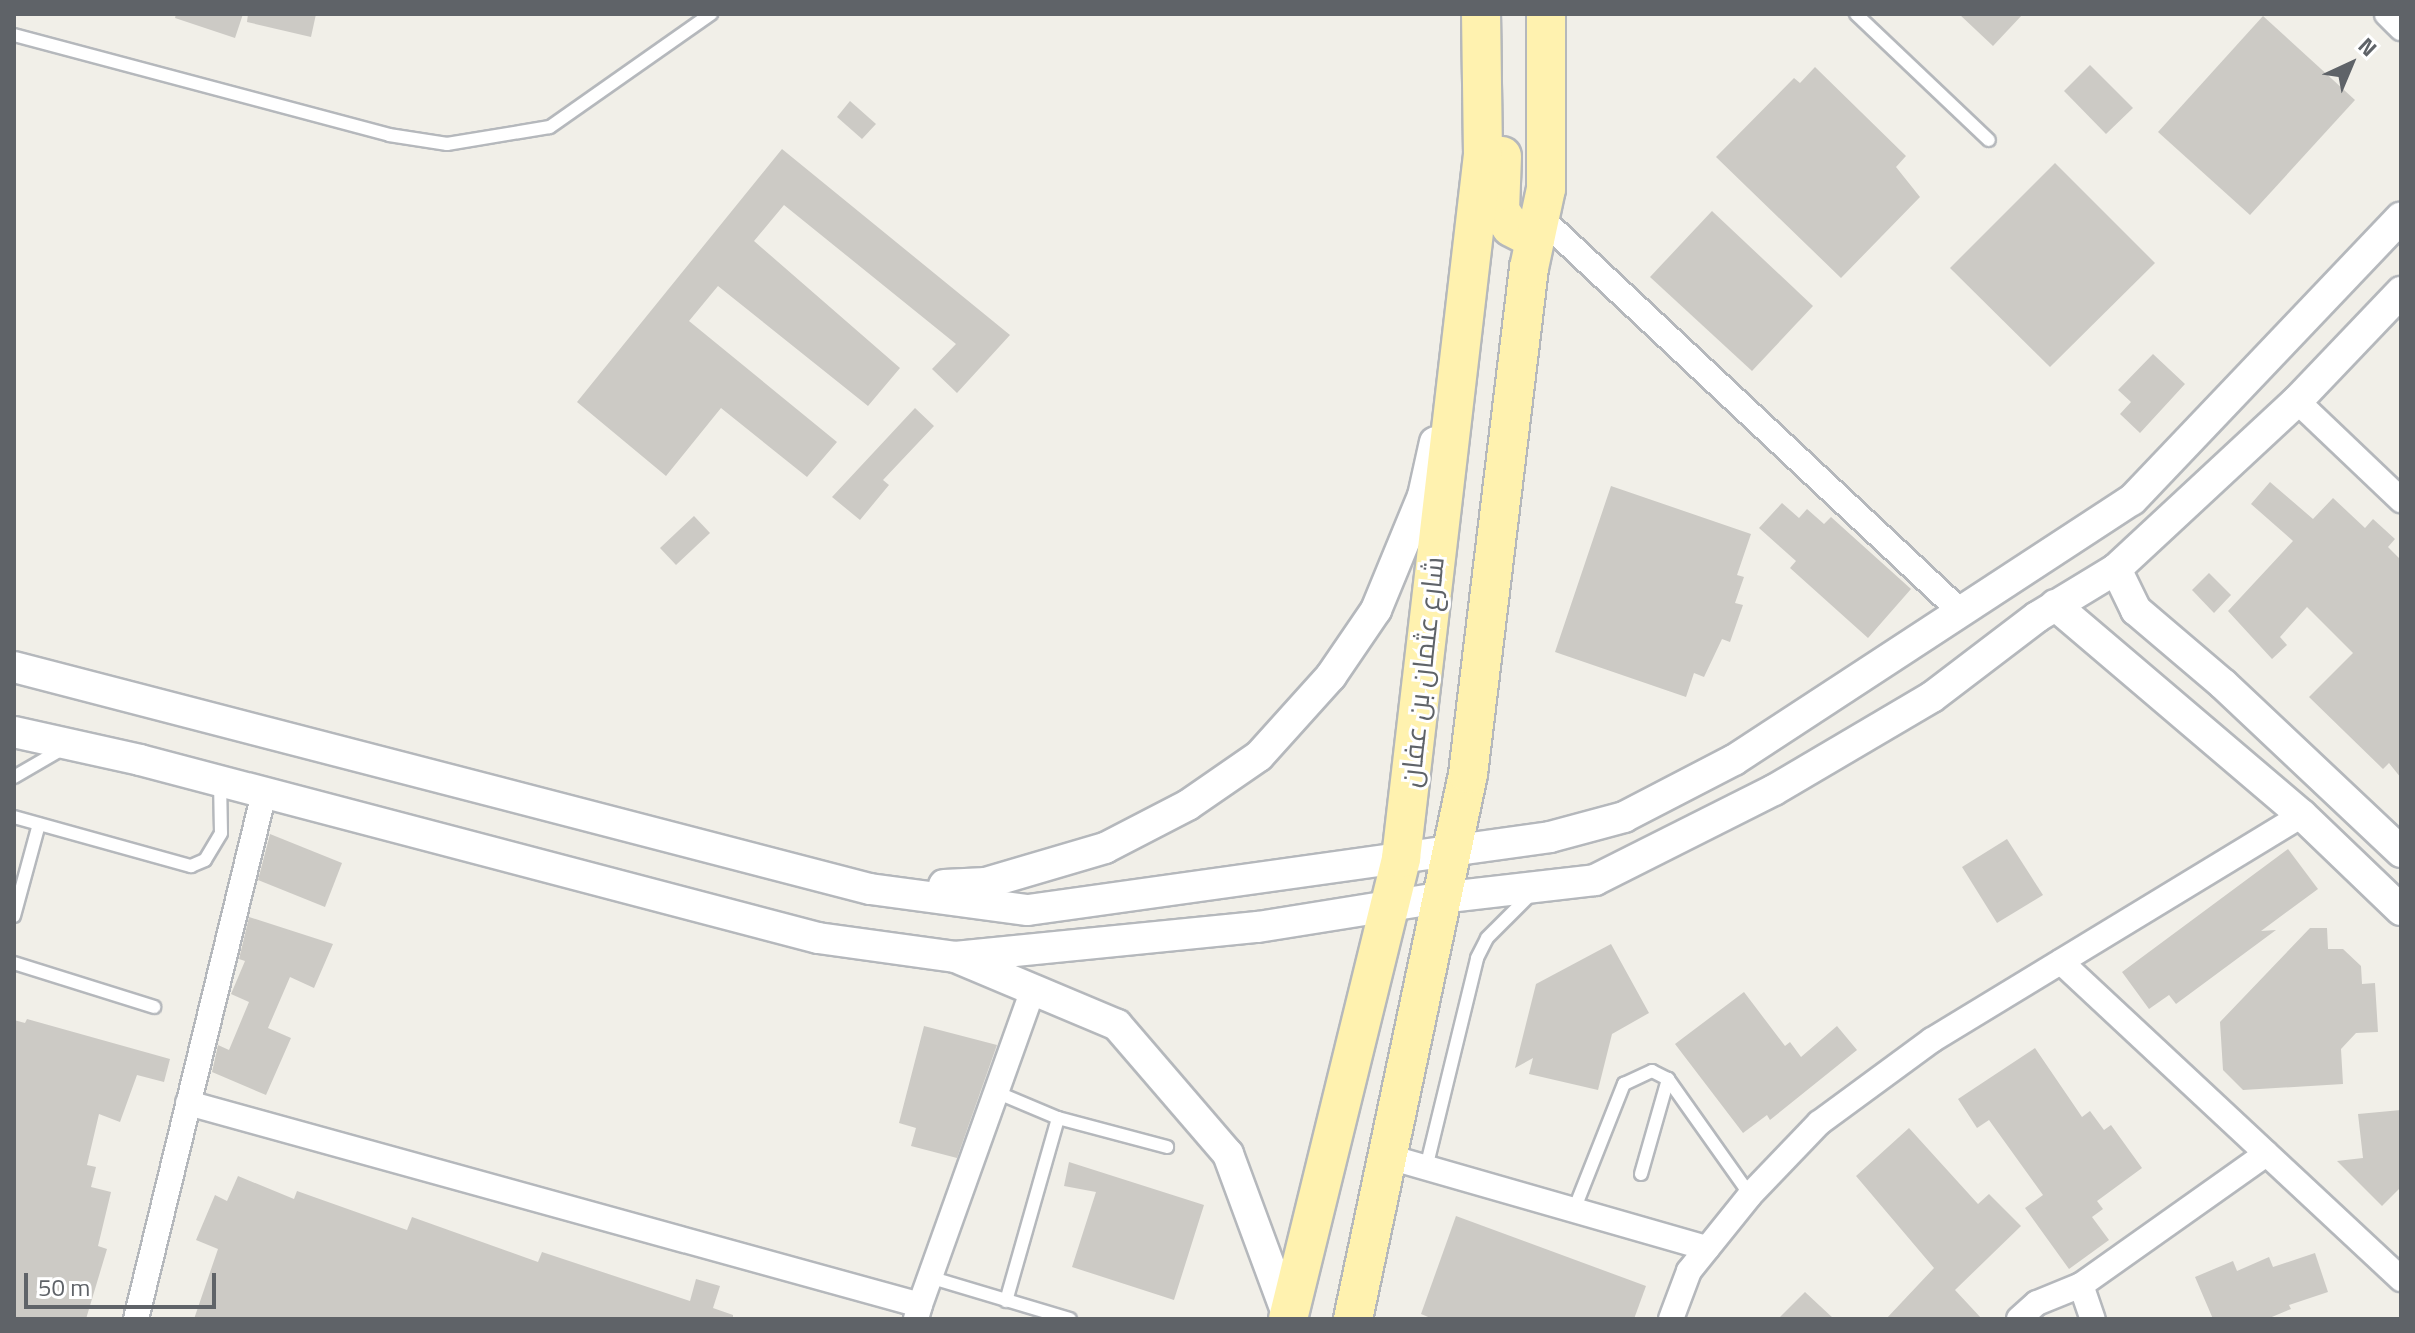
<!DOCTYPE html>
<html>
<head>
<meta charset="utf-8">
<style>
  body { margin:0 }
  #map { position:relative; width:2415px; height:1333px; overflow:hidden; background:#f1efe8; font-family:"Titillium Web",Cairo,sans-serif }
  div>[style] { position:absolute }
  .building>* { inset:0; background:#cccac5 }
  .roads { filter:drop-shadow(2px 0 #b5b8bc) drop-shadow(-2px 0 #b5b8bc) drop-shadow(0 2px #b5b8bc) drop-shadow(0 -2px #b5b8bc) }
  .service>* { height:12px; margin:-6px; padding:0 6px; transform-origin:6px; border-radius:6px; background:#fff }
  .minor>* { height:24px; margin:-12px; padding:0 12px; transform-origin:12px; border-radius:12px; background:#fff }
  .tertiary>* { height:30px; margin:-15px; padding:0 15px; transform-origin:15px; border-radius:15px; background:#fff }
  .primary>* { height:38px; margin:-19px; padding:0 19px; transform-origin:19px; border-radius:19px; background:#fff2af }
  span { translate:-50% -50%; white-space:nowrap; text-align:center; line-height:1.15; -webkit-text-stroke:6px #fff; paint-order:stroke }
  .street-label { font-size:28px; color:#5f6368 }
  .frame { position:absolute; inset:0; border:16px solid #5f6368; pointer-events:none }
  .north { position:absolute; left:2311px; top:24px; width:80px; height:80px; -webkit-text-stroke:6px #fff; paint-order:stroke; rotate:44deg; font-size:22px; font-weight:700; line-height:32px; text-align:center; color:#5f6368 }
  .north::after { content:''; display:block; margin:auto; width:28px; height:36px; background:#5f6368; clip-path:polygon(50% 0,100% 100%,50% 72%,0 100%) }
  .scale { position:absolute; left:24px; top:1273px; width:192px; height:36px; box-sizing:border-box; border:4px solid #5f6368; border-top:0; padding-left:10px; font-size:24px; line-height:28px; white-space:nowrap; color:#5f6368; -webkit-text-stroke:6px #fff; paint-order:stroke }
</style>
</head>
<body>
<div id="map">
  <div class="building">
    <div style="clip-path:polygon(176px 14px,243px 14px,235px 38px,175px 18px)"></div>
    <div style="clip-path:polygon(248px 14px,316px 14px,311px 37px,247px 22px)"></div>
    <div style="clip-path:polygon(1959px 14px,2023px 14px,1993px 46px)"></div>
    <div style="clip-path:polygon(2263px 16px,2355px 100px,2250px 215px,2158px 132px)"></div>
    <div style="clip-path:polygon(2090px 65px,2133px 108px,2106px 134px,2064px 91px)"></div>
    <div style="clip-path:polygon(1815px 67px,1906px 156px,1896px 167px,1920px 197px,1841px 278px,1716px 157px,1794px 78px,1800px 83px)"></div>
    <div style="clip-path:polygon(850px 101px,876px 124px,862px 139px,837px 117px)"></div>
    <div style="clip-path:polygon(782px 149px,1010px 335px,957px 393px,932px 369px,956px 344px,784px 205px,754px 241px,900px 368px,868px 406px,718px 286px,689px 321px,837px 442px,807px 477px,721px 408px,666px 476px,577px 402px)"></div>
    <div style="clip-path:polygon(2055px 163px,2155px 263px,2050px 367px,1950px 268px)"></div>
    <div style="clip-path:polygon(1712px 211px,1813px 306px,1752px 371px,1650px 277px)"></div>
    <div style="clip-path:polygon(2153px 354px,2185px 384px,2140px 433px,2120px 414px,2131px 402px,2118px 390px)"></div>
    <div style="clip-path:polygon(915px 408px,934px 426px,883px 480px,889px 485px,860px 520px,832px 497px)"></div>
    <div style="clip-path:polygon(2270px 482px,2313px 519px,2333px 498px,2365px 528px,2373px 519px,2395px 539px,2388px 547px,2401px 560px,2401px 778px,2389px 763px,2383px 769px,2309px 697px,2353px 653px,2307px 607px,2280px 637px,2287px 645px,2272px 659px,2228px 611px,2293px 541px,2251px 504px)"></div>
    <div style="clip-path:polygon(1611px 486px,1751px 534px,1737px 575px,1744px 577px,1735px 603px,1743px 605px,1730px 642px,1722px 639px,1704px 677px,1694px 673px,1686px 697px,1555px 652px)"></div>
    <div style="clip-path:polygon(1782px 503px,1799px 518px,1807px 509px,1824px 524px,1831px 517px,1911px 589px,1868px 638px,1790px 568px,1796px 561px,1759px 528px)"></div>
    <div style="clip-path:polygon(694px 516px,710px 533px,676px 565px,660px 548px)"></div>
    <div style="clip-path:polygon(2209px 573px,2231px 595px,2214px 613px,2192px 590px)"></div>
    <div style="clip-path:polygon(270px 834px,342px 863px,325px 907px,258px 880px)"></div>
    <div style="clip-path:polygon(2007px 839px,2043px 895px,1997px 923px,1962px 867px)"></div>
    <div style="clip-path:polygon(2288px 849px,2318px 889px,2261px 931px,2276px 930px,2176px 1004px,2169px 995px,2149px 1009px,2122px 972px)"></div>
    <div style="clip-path:polygon(249px 917px,333px 944px,314px 988px,290px 977px,268px 1028px,291px 1038px,266px 1095px,212px 1072px,218px 1045px,229px 1050px,249px 1002px,231px 994px,245px 961px,239px 959px)"></div>
    <div style="clip-path:polygon(2310px 928px,2327px 928px,2328px 949px,2343px 949px,2361px 966px,2362px 984px,2375px 983px,2378px 1032px,2356px 1033px,2341px 1049px,2343px 1084px,2243px 1090px,2223px 1070px,2220px 1022px)"></div>
    <div style="clip-path:polygon(1611px 944px,1649px 1013px,1612px 1034px,1598px 1090px,1529px 1074px,1533px 1058px,1515px 1068px,1536px 984px)"></div>
    <div style="clip-path:polygon(1744px 992px,1785px 1046px,1790px 1042px,1801px 1057px,1837px 1026px,1857px 1050px,1770px 1120px,1767px 1115px,1743px 1133px,1675px 1044px)"></div>
    <div style="clip-path:polygon(27px 1019px,170px 1059px,164px 1082px,137px 1075px,120px 1122px,99px 1114px,87px 1165px,96px 1167px,91px 1187px,111px 1192px,98px 1246px,107px 1249px,86px 1319px,14px 1319px,14px 1020px,25px 1023px)"></div>
    <div style="clip-path:polygon(924px 1026px,997px 1045px,957px 1158px,911px 1146px,916px 1128px,899px 1123px)"></div>
    <div style="clip-path:polygon(2035px 1048px,2082px 1117px,2090px 1111px,2104px 1130px,2111px 1125px,2142px 1168px,2097px 1201px,2103px 1209px,2092px 1217px,2109px 1240px,2069px 1269px,2025px 1208px,2043px 1195px,1989px 1120px,1977px 1128px,1958px 1099px)"></div>
    <div style="clip-path:polygon(2401px 1110px,2401px 1187px,2382px 1206px,2337px 1161px,2363px 1158px,2358px 1114px)"></div>
    <div style="clip-path:polygon(1909px 1128px,1978px 1204px,1989px 1194px,2021px 1226px,1955px 1290px,1982px 1319px,1886px 1319px,1934px 1268px,1856px 1176px)"></div>
    <div style="clip-path:polygon(1069px 1162px,1204px 1205px,1174px 1300px,1072px 1267px,1096px 1192px,1064px 1186px)"></div>
    <div style="clip-path:polygon(238px 1176px,294px 1199px,297px 1191px,407px 1230px,412px 1217px,538px 1262px,542px 1252px,690px 1301px,696px 1279px,720px 1286px,713px 1308px,733px 1315px,733px 1319px,194px 1319px,218px 1249px,196px 1240px,215px 1195px,227px 1201px)"></div>
    <div style="clip-path:polygon(1456px 1216px,1646px 1286px,1634px 1319px,1433px 1319px,1421px 1314px)"></div>
    <div style="clip-path:polygon(2315px 1253px,2328px 1292px,2289px 1305px,2291px 1309px,2267px 1319px,2213px 1319px,2195px 1277px,2233px 1261px,2237px 1271px,2269px 1257px,2273px 1267px)"></div>
    <div style="clip-path:polygon(1805px 1292px,1834px 1319px,1778px 1319px)"></div>
  </div>
  <div class="roads">
    <div class="service">
      <div style="left:1856px;top:14px;width:183px;rotate:43.5deg"></div>
      <div style="left:14px;top:35px;width:388px;rotate:14.9deg"></div>
      <div style="left:389px;top:135px;width:59px;rotate:8.8deg"></div>
      <div style="left:447px;top:144px;width:104px;rotate:-9.4deg"></div>
      <div style="left:550px;top:127px;width:197px;rotate:-35.1deg"></div>
      <div style="left:14px;top:777px;width:58px;rotate:-30.1deg"></div>
      <div style="left:14px;top:817px;width:184px;rotate:15.5deg"></div>
      <div style="left:191px;top:866px;width:15px;rotate:-23deg"></div>
      <div style="left:205px;top:860px;width:31px;rotate:-59deg"></div>
      <div style="left:221px;top:833px;width:50px;rotate:-91.1deg"></div>
      <div style="left:14px;top:916px;width:95px;rotate:-74.8deg"></div>
      <div style="left:14px;top:963px;width:147px;rotate:17.4deg"></div>
      <div style="left:996px;top:1092px;width:67px;rotate:22.8deg"></div>
      <div style="left:1058px;top:1118px;width:113px;rotate:14.9deg"></div>
      <div style="left:1426px;top:1168px;width:216px;rotate:-76.3deg"></div>
      <div style="left:1477px;top:958px;width:22px;rotate:-63deg"></div>
      <div style="left:1487px;top:938px;width:62px;rotate:-45deg"></div>
      <div style="left:1641px;top:1174px;width:99px;rotate:-74.1deg"></div>
      <div style="left:1574px;top:1210px;width:136px;rotate:-68.4deg"></div>
      <div style="left:1624px;top:1084px;width:31px;rotate:-25deg"></div>
      <div style="left:1652px;top:1071px;width:18px;rotate:27deg"></div>
      <div style="left:1668px;top:1079px;width:142px;rotate:54.7deg"></div>
      <div style="left:929px;top:1277px;width:147px;rotate:16.6deg"></div>
      <div style="left:1006px;top:1301px;width:190px;rotate:-74.1deg"></div>
    </div>
    <div class="minor">
      <div style="left:2387px;top:14px;width:20px;rotate:45deg"></div>
      <div style="left:1540px;top:217px;width:576px;rotate:43.17deg"></div>
      <div style="left:2297px;top:401px;width:144px;rotate:43.6deg"></div>
      <div style="left:2061px;top:962px;width:465px;rotate:43deg"></div>
      <div style="left:188px;top:1103px;width:759px;rotate:15.43deg"></div>
      <div style="left:920px;top:1305px;width:15px;rotate:106deg"></div>
      <div style="left:1389px;top:1157px;width:331px;rotate:16deg"></div>
      <div style="left:2081px;top:1285px;width:36px;rotate:71deg"></div>
      <div style="left:920px;top:1305px;width:335px;rotate:-70.3deg"></div>
      <div style="left:136px;top:1319px;width:541px;rotate:-76.32deg"></div>
      <div style="left:1671px;top:1319px;width:51px;rotate:-69.4deg"></div>
      <div style="left:1689px;top:1271px;width:97px;rotate:-51.2deg"></div>
      <div style="left:1750px;top:1195px;width:100px;rotate:-46.2deg"></div>
      <div style="left:1819px;top:1123px;width:140px;rotate:-36.3deg"></div>
      <div style="left:1932px;top:1040px;width:433px;rotate:-31.3deg"></div>
      <div style="left:2019px;top:1319px;width:24px;rotate:-42deg"></div>
      <div style="left:2037px;top:1303px;width:48px;rotate:-22.2deg"></div>
      <div style="left:2081px;top:1285px;width:227px;rotate:-35.3deg"></div>
    </div>
    <div class="tertiary">
      <div style="left:2116px;top:569px;width:46px;rotate:64deg"></div>
      <div style="left:2136px;top:610px;width:114px;rotate:40.4deg"></div>
      <div style="left:2223px;top:684px;width:245px;rotate:43.3deg"></div>
      <div style="left:2055px;top:605px;width:324px;rotate:40.4deg"></div>
      <div style="left:2302px;top:815px;width:137px;rotate:43.8deg"></div>
      <div style="left:14px;top:667px;width:884px;rotate:14.54deg"></div>
      <div style="left:870px;top:889px;width:159px;rotate:7.6deg"></div>
      <div style="left:1028px;top:910px;width:527px;rotate:-7.96deg"></div>
      <div style="left:1550px;top:837px;width:77px;rotate:-15.1deg"></div>
      <div style="left:1624px;top:817px;width:124px;rotate:-27.4deg"></div>
      <div style="left:1734px;top:760px;width:475px;rotate:-33.2deg"></div>
      <div style="left:2132px;top:500px;width:390px;rotate:-46.4deg"></div>
      <div style="left:14px;top:732px;width:129px;rotate:12.5deg"></div>
      <div style="left:140px;top:760px;width:701px;rotate:14.71deg"></div>
      <div style="left:818px;top:938px;width:138px;rotate:7.9deg"></div>
      <div style="left:955px;top:957px;width:304px;rotate:-5.7deg"></div>
      <div style="left:1258px;top:927px;width:184px;rotate:-9.1deg"></div>
      <div style="left:1440px;top:898px;width:156px;rotate:-6.6deg"></div>
      <div style="left:1595px;top:880px;width:200px;rotate:-26.7deg"></div>
      <div style="left:1774px;top:790px;width:183px;rotate:-30.5deg"></div>
      <div style="left:1932px;top:697px;width:132px;rotate:-37.3deg"></div>
      <div style="left:2037px;top:617px;width:92px;rotate:-31.3deg"></div>
      <div style="left:2116px;top:569px;width:247px;rotate:-42.9deg"></div>
      <div style="left:2297px;top:401px;width:151px;rotate:-46.3deg"></div>
      <div style="left:944px;top:885px;width:42px;rotate:-2.7deg"></div>
      <div style="left:986px;top:883px;width:124px;rotate:-16.4deg"></div>
      <div style="left:1105px;top:848px;width:93px;rotate:-27.4deg"></div>
      <div style="left:1188px;top:805px;width:86px;rotate:-34.6deg"></div>
      <div style="left:1259px;top:756px;width:108px;rotate:-48deg"></div>
      <div style="left:1331px;top:676px;width:80px;rotate:-55.7deg"></div>
      <div style="left:1376px;top:610px;width:123px;rotate:-67.6deg"></div>
      <div style="left:1423px;top:496px;width:55px;rotate:-77.5deg"></div>
      <div style="left:960px;top:959px;width:170px;rotate:22.8deg"></div>
      <div style="left:1117px;top:1025px;width:170px;rotate:49.3deg"></div>
      <div style="left:1228px;top:1154px;width:173px;rotate:69.7deg"></div>
    </div>
    <div class="primary">
      <div style="left:1502px;top:156px;width:55px;rotate:92.1deg"></div>
      <div style="left:1500px;top:211px;width:19px;rotate:55deg"></div>
      <div style="left:1511px;top:227px;width:27px;rotate:27deg"></div>
      <div style="left:1288px;top:1319px;width:475px;rotate:-76.2deg"></div>
      <div style="left:1401px;top:858px;width:708px;rotate:-83.35deg"></div>
      <div style="left:1483px;top:155px;width:141px;rotate:-90.8deg"></div>
      <div style="left:1353px;top:1319px;width:557px;rotate:-78.08deg"></div>
      <div style="left:1468px;top:774px;width:510px;rotate:-83.13deg"></div>
      <div style="left:1529px;top:268px;width:81px;rotate:-77.9deg"></div>
      <div style="left:1546px;top:189px;width:175px;rotate:-90deg"></div>
    </div>
  </div>
  <div class="street-label">
    <span style="left:1422px;top:672px;rotate:-84deg">شارع عثمان بن عفان</span>
  </div>
  <div class="frame"></div>
  <div class="north">N</div>
  <div class="scale">50 m</div>
</div>
</body>
</html>
